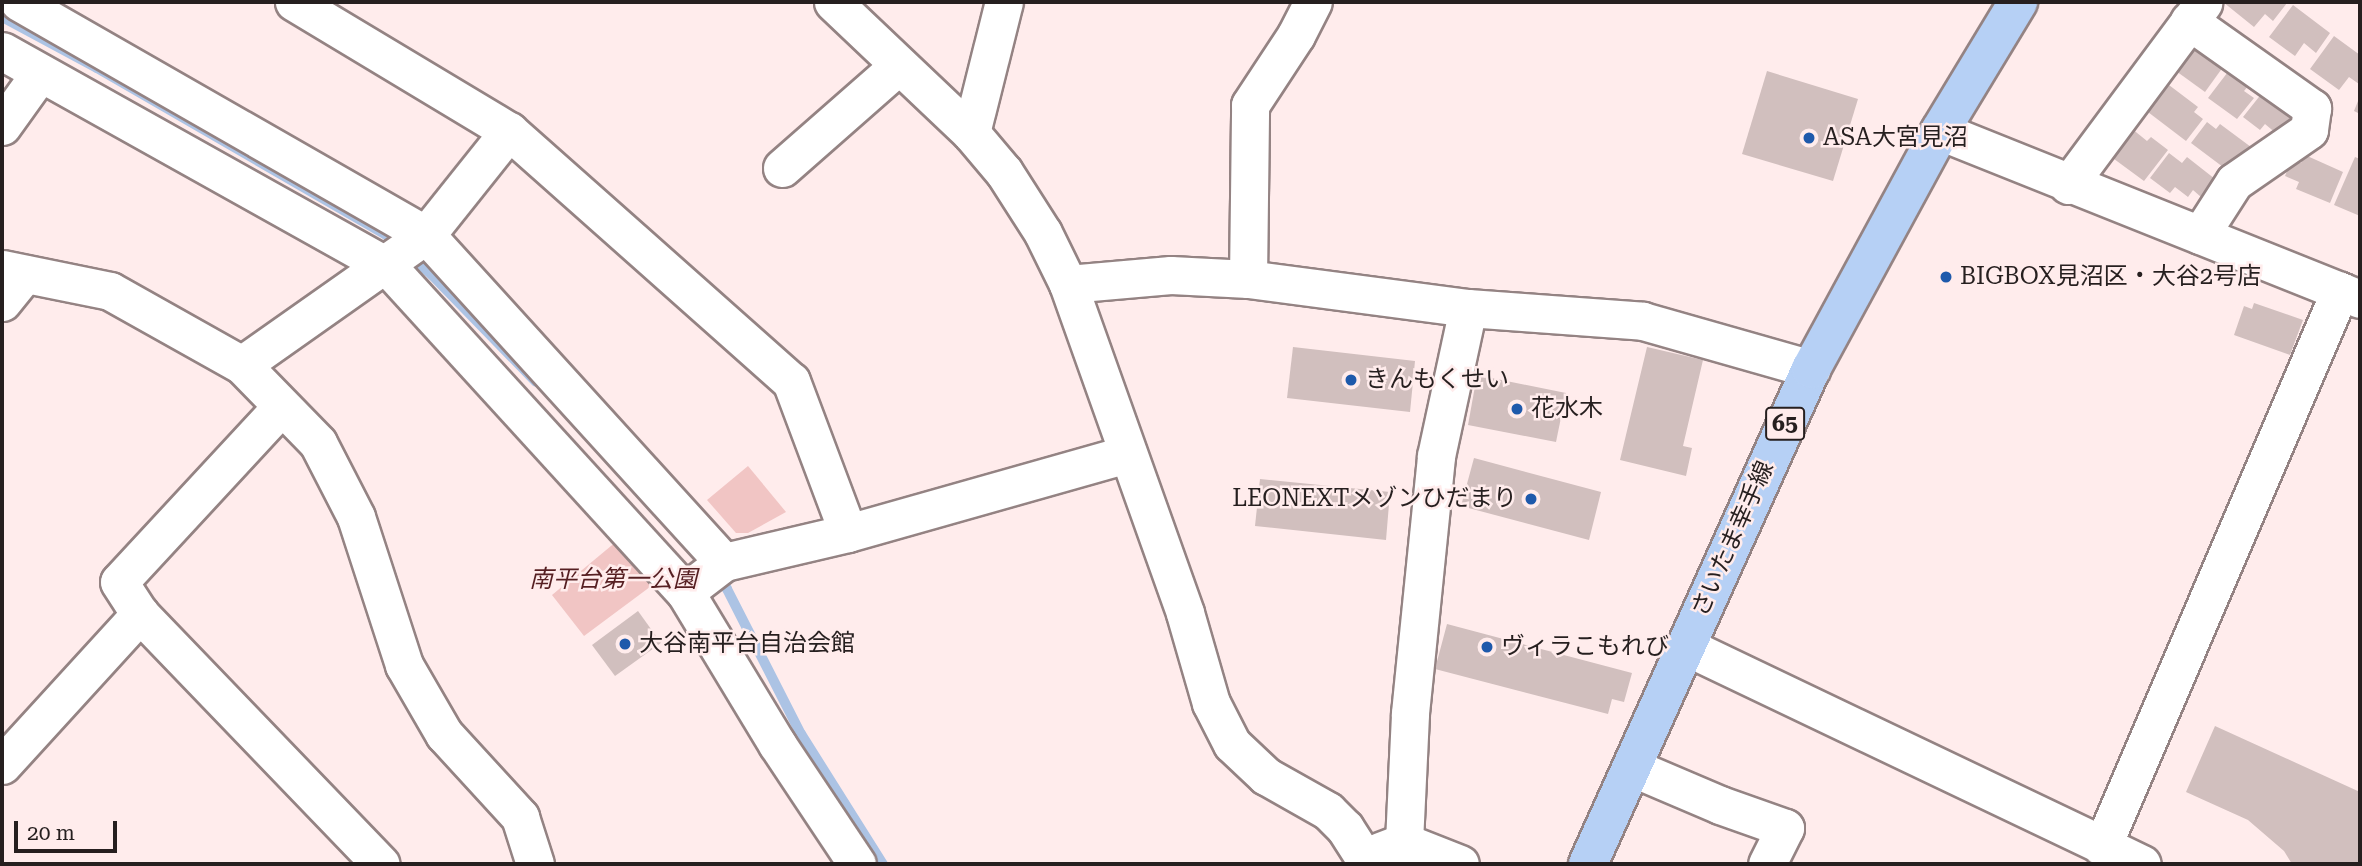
<!DOCTYPE html>
<html>
<head>
<meta charset="utf-8">
<style>
  body { margin:0 }
  #map { position:relative; width:2362px; height:866px; overflow:hidden; background:#ffecec; font-family:"Roboto Serif","Noto Sans JP",serif }
  div>[style] { position:absolute }
  .green>* { inset:0; background:#f1c5c4 }
  .stream>* { height:10px; margin:-5px; padding:0 5px; transform-origin:5px; border-radius:5px; background:#acc3e4 }
  .building>* { inset:0; background:#d1bfbe }
  .roads { filter:drop-shadow(2px 0 #948383) drop-shadow(-2px 0 #948383) drop-shadow(0 2px #948383) drop-shadow(0 -2px #948383) }
  .minor>* { height:37px; margin:-18.5px; padding:0 18.5px; transform-origin:18.5px; border-radius:18.5px; background:#fff }
  .major>* { height:38px; margin:-19px; padding:0 19px; transform-origin:19px; border-radius:19px; background:#b6d0f5 }
  .dots>* { width:19px; height:19px; translate:-50% -50%; box-sizing:border-box; border:4px solid #ffecec; border-radius:50% }
  span { translate:-50% -50%; white-space:nowrap; text-align:center; line-height:1.15; -webkit-text-stroke:5px #ffecec; paint-order:stroke }
  .shield-label span { padding:2px 5px; background:#ffecec; border:2px solid; border-radius:5px; -webkit-text-stroke-width:0 }
  .shield-label { font-size:23px; color:#261f1f; font-weight:700 }
  .poi-label { font-size:24px; color:#261f1f }
  .left { translate:0 -50%; text-align:left }
  .right { translate:-100% -50%; text-align:right }
  .street-label { font-size:24px; color:#261f1f }
  .park-label { font-size:24px; color:#561f22; font-style:italic }
  .frame { position:absolute; inset:0; border:4px solid #261f1f; pointer-events:none }
  .scale { position:absolute; left:14px; top:821px; width:103px; height:32px; box-sizing:border-box; border:4px solid #261f1f; border-top:0; padding-left:9px; font-size:21px; line-height:24px; white-space:nowrap; color:#261f1f; -webkit-text-stroke:5px #ffecec; paint-order:stroke }
</style>
</head>
<body>
<div id="map">
  <div class="green">
    <div style="clip-path:polygon(748px 466px,786px 512px,748px 533px,736px 533px,707px 500px)"></div>
    <div style="clip-path:polygon(623px 536px,662px 578px,584px 636px,552px 595px)"></div>
  </div>
  <div class="stream">
    <div style="left:2px;top:17px;width:108px;rotate:28.2deg"></div>
    <div style="left:97px;top:68px;width:332px;rotate:30deg"></div>
    <div style="left:385px;top:234px;width:62px;rotate:41.1deg"></div>
    <div style="left:432px;top:275px;width:149px;rotate:45.8deg"></div>
    <div style="left:717px;top:575px;width:17px;rotate:54deg"></div>
    <div style="left:727px;top:589px;width:163px;rotate:63deg"></div>
    <div style="left:801px;top:734px;width:154px;rotate:57.8deg"></div>
  </div>
  <div class="building">
    <div style="clip-path:polygon(2223px 2px,2285px 2px,2287px 3px,2273px 21px,2265px 14px,2254px 27px)"></div>
    <div style="clip-path:polygon(2293px 5px,2330px 33px,2316px 53px,2304px 43px,2295px 56px,2269px 37px)"></div>
    <div style="clip-path:polygon(2334px 36px,2360px 55px,2360px 82px,2359px 84px,2349px 77px,2339px 90px,2310px 69px)"></div>
    <div style="clip-path:polygon(2198px 41px,2231px 56px,2205px 92px,2176px 71px)"></div>
    <div style="clip-path:polygon(2237px 60px,2257px 75px,2244px 91px,2254px 98px,2237px 119px,2208px 98px)"></div>
    <div style="clip-path:polygon(1767px 71px,1858px 99px,1833px 181px,1742px 154px)"></div>
    <div style="clip-path:polygon(2165px 82px,2198px 107px,2194px 112px,2203px 119px,2186px 141px,2144px 109px)"></div>
    <div style="clip-path:polygon(2270px 83px,2297px 111px,2278px 135px,2265px 124px,2260px 130px,2243px 117px)"></div>
    <div style="clip-path:polygon(2360px 96px,2360px 114px,2354px 111px)"></div>
    <div style="clip-path:polygon(2207px 122px,2216px 129px,2220px 124px,2251px 147px,2231px 173px,2191px 143px)"></div>
    <div style="clip-path:polygon(2131px 128px,2147px 141px,2151px 137px,2168px 150px,2144px 181px,2110px 156px)"></div>
    <div style="clip-path:polygon(2169px 153px,2182px 163px,2187px 157px,2215px 179px,2201px 197px,2193px 190px,2188px 197px,2175px 187px,2170px 193px,2150px 178px)"></div>
    <div style="clip-path:polygon(2305px 155px,2343px 172px,2330px 203px,2296px 189px,2299px 182px,2285px 176px,2292px 159px,2301px 163px)"></div>
    <div style="clip-path:polygon(2355px 157px,2360px 159px,2360px 216px,2334px 205px)"></div>
    <div style="clip-path:polygon(2254px 303px,2303px 320px,2290px 355px,2234px 335px,2244px 306px,2252px 309px)"></div>
    <div style="clip-path:polygon(1293px 347px,1415px 361px,1410px 412px,1287px 398px)"></div>
    <div style="clip-path:polygon(1647px 347px,1703px 360px,1683px 446px,1692px 448px,1686px 476px,1620px 460px)"></div>
    <div style="clip-path:polygon(1477px 375px,1566px 393px,1556px 442px,1468px 425px)"></div>
    <div style="clip-path:polygon(1474px 458px,1601px 492px,1589px 540px,1461px 506px)"></div>
    <div style="clip-path:polygon(1260px 479px,1390px 492px,1386px 540px,1255px 526px)"></div>
    <div style="clip-path:polygon(638px 611px,661px 643px,615px 676px,592px 645px)"></div>
    <div style="clip-path:polygon(1447px 624px,1632px 673px,1624px 702px,1612px 699px,1608px 714px,1435px 669px)"></div>
    <div style="clip-path:polygon(2215px 726px,2360px 792px,2360px 864px,2292px 864px,2284px 851px,2248px 820px,2186px 792px)"></div>
  </div>
  <div class="roads">
    <div class="minor">
      <div style="left:19px;top:2px;width:469px;rotate:29.8deg"></div>
      <div style="left:426px;top:235px;width:442px;rotate:47.7deg"></div>
      <div style="left:294px;top:2px;width:251px;rotate:31deg"></div>
      <div style="left:509px;top:131px;width:377px;rotate:41.6deg"></div>
      <div style="left:791px;top:381px;width:162px;rotate:69.4deg"></div>
      <div style="left:848px;top:533px;width:127px;rotate:166.8deg"></div>
      <div style="left:724px;top:562px;width:49px;rotate:142.4deg"></div>
      <div style="left:833px;top:2px;width:190px;rotate:43.5deg"></div>
      <div style="left:971px;top:133px;width:51px;rotate:49.8deg"></div>
      <div style="left:1004px;top:172px;width:72px;rotate:57.4deg"></div>
      <div style="left:1043px;top:233px;width:57px;rotate:63.9deg"></div>
      <div style="left:1068px;top:284px;width:349px;rotate:70.4deg"></div>
      <div style="left:1185px;top:613px;width:94px;rotate:73.9deg"></div>
      <div style="left:1211px;top:703px;width:46px;rotate:62.9deg"></div>
      <div style="left:1232px;top:744px;width:47px;rotate:43.3deg"></div>
      <div style="left:1266px;top:776px;width:71px;rotate:29.4deg"></div>
      <div style="left:1328px;top:811px;width:24px;rotate:45deg"></div>
      <div style="left:1345px;top:828px;width:43px;rotate:57.4deg"></div>
      <div style="left:2189px;top:21px;width:151px;rotate:35.3deg"></div>
      <div style="left:2312px;top:108px;width:22px;rotate:98deg"></div>
      <div style="left:2309px;top:130px;width:91px;rotate:145.3deg"></div>
      <div style="left:2234px;top:182px;width:63px;rotate:122.7deg"></div>
      <div style="left:2px;top:51px;width:441px;rotate:29.2deg"></div>
      <div style="left:387px;top:266px;width:442px;rotate:47.6deg"></div>
      <div style="left:685px;top:592px;width:178px;rotate:58.8deg"></div>
      <div style="left:777px;top:744px;width:144px;rotate:56.3deg"></div>
      <div style="left:2px;top:126px;width:65px;rotate:-54.4deg"></div>
      <div style="left:509px;top:131px;width:133px;rotate:128.6deg"></div>
      <div style="left:426px;top:235px;width:225px;rotate:144.8deg"></div>
      <div style="left:242px;top:365px;width:109px;rotate:45.7deg"></div>
      <div style="left:318px;top:443px;width:83px;rotate:62.8deg"></div>
      <div style="left:356px;top:517px;width:156px;rotate:72deg"></div>
      <div style="left:404px;top:665px;width:80px;rotate:59.9deg"></div>
      <div style="left:444px;top:734px;width:113px;rotate:47.5deg"></div>
      <div style="left:520px;top:817px;width:49px;rotate:72.3deg"></div>
      <div style="left:1940px;top:131px;width:452px;rotate:21.8deg"></div>
      <div style="left:971px;top:133px;width:135px;rotate:-75.9deg"></div>
      <div style="left:782px;top:168px;width:154px;rotate:-41.3deg"></div>
      <div style="left:2068px;top:185px;width:227px;rotate:-53.4deg"></div>
      <div style="left:2px;top:269px;width:110px;rotate:11.5deg"></div>
      <div style="left:110px;top:291px;width:151px;rotate:29.3deg"></div>
      <div style="left:1248px;top:279px;width:174px;rotate:-89.3deg"></div>
      <div style="left:1250px;top:105px;width:84px;rotate:-56.7deg"></div>
      <div style="left:1296px;top:35px;width:37px;rotate:-63deg"></div>
      <div style="left:1068px;top:284px;width:103px;rotate:-5deg"></div>
      <div style="left:1171px;top:275px;width:77px;rotate:3deg"></div>
      <div style="left:1248px;top:279px;width:222px;rotate:7.5deg"></div>
      <div style="left:1468px;top:308px;width:175px;rotate:4.2deg"></div>
      <div style="left:1643px;top:321px;width:175px;rotate:15.9deg"></div>
      <div style="left:2px;top:302px;width:36px;rotate:-51deg"></div>
      <div style="left:281px;top:407px;width:238px;rotate:132.8deg"></div>
      <div style="left:119px;top:582px;width:38px;rotate:57deg"></div>
      <div style="left:140px;top:614px;width:347px;rotate:46.1deg"></div>
      <div style="left:848px;top:533px;width:290px;rotate:-15.8deg"></div>
      <div style="left:1685px;top:646px;width:506px;rotate:25.5deg"></div>
      <div style="left:2px;top:765px;width:205px;rotate:-47.6deg"></div>
      <div style="left:1631px;top:767px;width:97px;rotate:23.1deg"></div>
      <div style="left:1720px;top:805px;width:69px;rotate:19.5deg"></div>
      <div style="left:1785px;top:828px;width:40px;rotate:116.6deg"></div>
      <div style="left:1404px;top:842px;width:129px;rotate:-87.3deg"></div>
      <div style="left:1410px;top:713px;width:258px;rotate:-84.2deg"></div>
      <div style="left:1436px;top:456px;width:151px;rotate:-77.8deg"></div>
      <div style="left:2102px;top:847px;width:605px;rotate:-66.83deg"></div>
      <div style="left:1380px;top:851px;width:26px;rotate:-21deg"></div>
      <div style="left:1404px;top:842px;width:60px;rotate:21.4deg"></div>
    </div>
    <div class="major">
      <div style="left:1588px;top:864px;width:543px;rotate:-65.75deg"></div>
      <div style="left:1811px;top:369px;width:271px;rotate:-61.5deg"></div>
      <div style="left:1940px;top:131px;width:151px;rotate:-58.8deg"></div>
    </div>
  </div>
  <div class="dots">
    <div style="left:1809px;top:138px;background:#1e59ab"></div>
    <div style="left:1946px;top:277px;background:#1e59ab"></div>
    <div style="left:1351px;top:380px;background:#1e59ab"></div>
    <div style="left:1517px;top:409px;background:#1e59ab"></div>
    <div style="left:1531px;top:499px;background:#1e59ab"></div>
    <div style="left:625px;top:644px;background:#1e59ab"></div>
    <div style="left:1487px;top:647px;background:#1e59ab"></div>
  </div>
  <div class="shield-label">
    <span style="left:1785px;top:424px">65</span>
  </div>
  <div class="poi-label">
    <span class="left" style="left:1823px;top:138px">ASA大宮見沼</span>
    <span class="left" style="left:1960px;top:277px">BIGBOX見沼区・大谷2号店</span>
    <span class="left" style="left:1365px;top:380px">きんもくせい</span>
    <span class="left" style="left:1531px;top:409px">花水木</span>
    <span class="right" style="left:1517px;top:499px">LEONEXTメゾンひだまり</span>
    <span class="left" style="left:639px;top:644px">大谷南平台自治会館</span>
    <span class="left" style="left:1501px;top:647px">ヴィラこもれび</span>
  </div>
  <div class="street-label">
    <span style="left:1733px;top:539px;rotate:-66deg">さいたま幸手線</span>
  </div>
  <div class="park-label">
    <span style="left:613px;top:580px">南平台第一公園</span>
  </div>
  <div class="frame"></div>
  <div class="scale">20 m</div>
</div>
</body>
</html>
